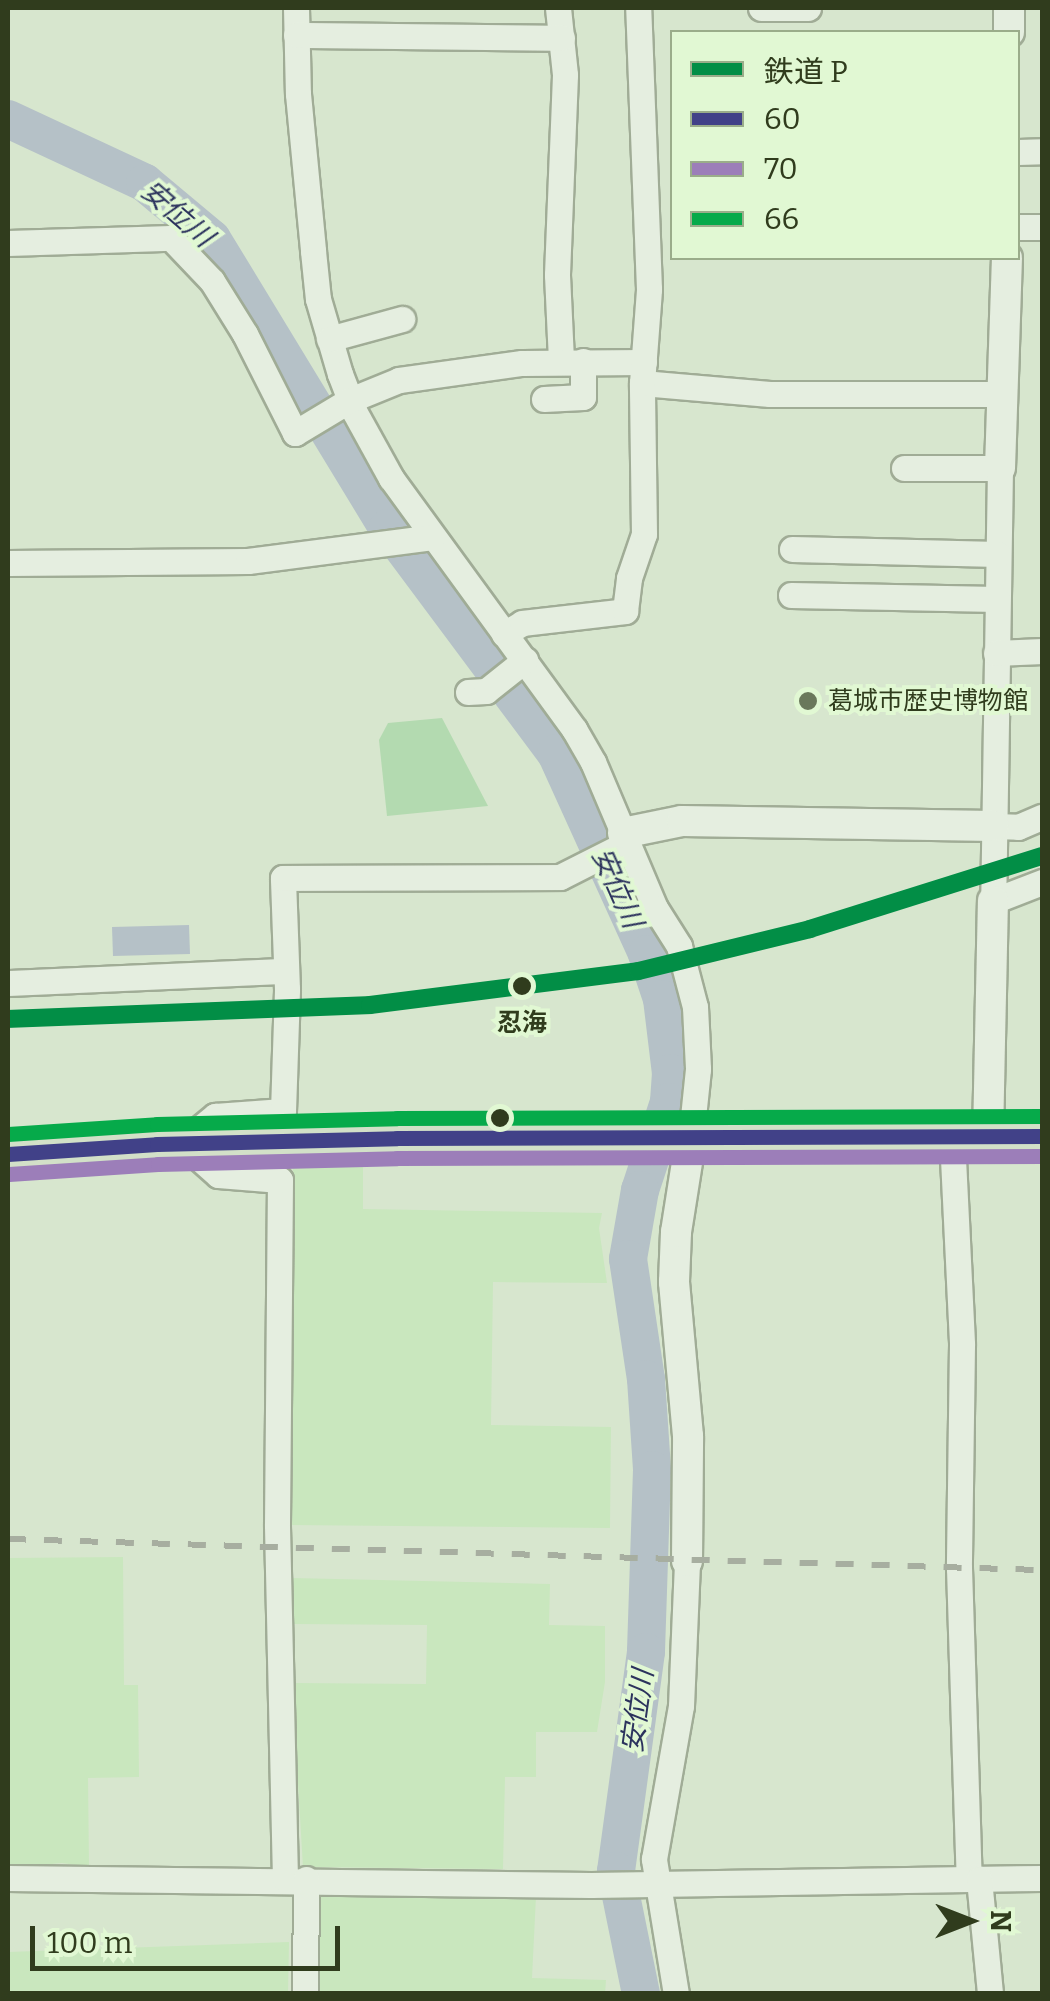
<!DOCTYPE html>
<html>
<head>
<meta charset="utf-8">
<style>
  body { margin:0 }
  #map { position:relative; width:1050px; height:2001px; overflow:hidden; background:#d7e6ce; font-family:Bitter,"Noto Sans JP",serif }
  div>[style] { position:absolute }
  .farmland>* { inset:0; background:#c9e7be }
  .green>* { inset:0; background:#b3dab0 }
  .water>* { inset:0; background:#b5c1c7 }
  .river>* { height:38px; margin:-19px; padding:0 19px; transform-origin:19px; border-radius:19px; background:#b5c1c7 }
  .roads { filter:drop-shadow(2px 0 #a0ac96) drop-shadow(-2px 0 #a0ac96) drop-shadow(0 2px #a0ac96) drop-shadow(0 -2px #a0ac96) }
  .minor>* { height:25px; margin:-12.5px; padding:0 12.5px; transform-origin:12.5px; border-radius:12.5px; background:#e5eee0 }
  .tertiary>* { height:30px; margin:-15px; padding:0 15px; transform-origin:15px; border-radius:15px; background:#e5eee0 }
  .trunk>* { height:40px; margin:-20px; padding:0 20px; transform-origin:20px; border-radius:20px; background:#d2e0c8 }
  .rail>* { height:6px; margin-top:-3px; transform-origin:0; background:repeating-linear-gradient(90deg,#a7aea0 0 18px,transparent 0 36px) }
  .bus-1>* { height:15px; margin:-7.5px; padding:0 7.5px; transform-origin:7.5px; border-radius:7.5px; background:#414188 }
  .bus-2>* { height:15px; margin:-7.5px; padding:0 7.5px; transform-origin:7.5px; border-radius:7.5px; background:#9c7eb9 }
  .bus-3>* { height:15px; margin:-7.5px; padding:0 7.5px; transform-origin:7.5px; border-radius:7.5px; background:#06aa4a }
  .rail-1>* { height:18px; margin:-9px; padding:0 9px; transform-origin:9px; border-radius:9px; background:#028e46 }
  .dots>* { width:28px; height:28px; translate:-50% -50%; box-sizing:border-box; border:5px solid #e1f8d3; border-radius:50% }
  span { translate:-50% -50%; white-space:nowrap; text-align:center; line-height:1.15; -webkit-text-stroke:8px #e1f8d3; paint-order:stroke }
  .poi-label { font-size:25px; color:#303c1d }
  .left { translate:0 -50%; text-align:left }
  .stop-label { font-size:25px; color:#303c1d; font-weight:700 }
  .water-label { font-size:28px; color:#2c335d; font-style:italic }
  .frame { position:absolute; inset:0; border:10px solid #303c1d; pointer-events:none }
  .legend { position:absolute; left:670px; top:30px; width:350px; height:230px; box-sizing:border-box; background:#e1f8d3; border:2px solid #9aad8a; margin:0; padding:12px 18px; list-style:none; font-size:30px; color:#303c1d }
  .legend li { display:flex; align-items:center; gap:20px; height:50px }
  .legend b { width:50px; border:2px solid #9aad8a }
  .north { position:absolute; left:920px; top:1871px; width:100px; height:100px; -webkit-text-stroke:8px #e1f8d3; paint-order:stroke; rotate:90deg; font-size:28px; font-weight:700; line-height:40px; text-align:center; color:#303c1d }
  .north::after { content:''; display:block; margin:auto; width:35px; height:45px; background:#303c1d; clip-path:polygon(50% 0,100% 100%,50% 72%,0 100%) }
  .scale { position:absolute; left:30px; top:1926px; width:310px; height:45px; box-sizing:border-box; border:5px solid #303c1d; border-top:0; padding-left:12px; font-size:30px; line-height:35px; white-space:nowrap; color:#303c1d; -webkit-text-stroke:8px #e1f8d3; paint-order:stroke }
</style>
</head>
<body>
<div id="map">
  <div class="farmland">
    <div style="clip-path:polygon(293px 1163px,363px 1163px,363px 1209px,602px 1213px,599px 1228px,607px 1283px,493px 1282px,491px 1425px,611px 1427px,610px 1528px,288px 1525px)"></div>
    <div style="clip-path:polygon(123px 1557px,124px 1685px,138px 1685px,139px 1777px,88px 1778px,89px 1867px,62px 1863px,8px 1868px,8px 1558px)"></div>
    <div style="clip-path:polygon(292px 1578px,550px 1584px,549px 1625px,605px 1626px,605px 1682px,597px 1732px,536px 1732px,536px 1777px,505px 1777px,503px 1869px,303px 1867px,292px 1683px,426px 1684px,427px 1625px,292px 1624px)"></div>
    <div style="clip-path:polygon(317px 1894px,536px 1896px,532px 1978px,606px 1980px,605px 1994px,315px 1994px)"></div>
    <div style="clip-path:polygon(289px 1942px,288px 1993px,8px 1993px,8px 1952px)"></div>
  </div>
  <div class="green">
    <div style="clip-path:polygon(442px 718px,488px 806px,387px 816px,379px 740px,388px 723px)"></div>
  </div>
  <div class="water">
    <div style="clip-path:polygon(189px 925px,190px 954px,113px 956px,112px 927px)"></div>
  </div>
  <div class="river">
    <div style="left:8px;top:119px;width:151px;rotate:25deg"></div>
    <div style="left:145px;top:183px;width:87px;rotate:39.9deg"></div>
    <div style="left:212px;top:239px;width:338px;rotate:58.7deg"></div>
    <div style="left:388px;top:528px;width:281px;rotate:53.3deg"></div>
    <div style="left:556px;top:753px;width:221px;rotate:65.6deg"></div>
    <div style="left:647px;top:954px;width:47px;rotate:71.6deg"></div>
    <div style="left:662px;top:999px;width:75px;rotate:83.1deg"></div>
    <div style="left:671px;top:1073px;width:29px;rotate:94deg"></div>
    <div style="left:669px;top:1102px;width:93px;rotate:108.2deg"></div>
    <div style="left:640px;top:1190px;width:70px;rotate:99.9deg"></div>
    <div style="left:628px;top:1259px;width:121px;rotate:81.5deg"></div>
    <div style="left:646px;top:1379px;width:91px;rotate:86.2deg"></div>
    <div style="left:652px;top:1470px;width:182px;rotate:91.9deg"></div>
    <div style="left:646px;top:1652px;width:221px;rotate:97.8deg"></div>
    <div style="left:616px;top:1871px;width:126px;rotate:78.5deg"></div>
  </div>
  <div class="roads">
    <div class="minor">
      <div style="left:296px;top:8px;width:86px;rotate:88.7deg"></div>
      <div style="left:298px;top:94px;width:158px;rotate:84.5deg"></div>
      <div style="left:313px;top:251px;width:48px;rotate:84.1deg"></div>
      <div style="left:318px;top:299px;width:78px;rotate:73.7deg"></div>
      <div style="left:340px;top:374px;width:40px;rotate:69deg"></div>
      <div style="left:354px;top:411px;width:77px;rotate:61.1deg"></div>
      <div style="left:391px;top:478px;width:311px;rotate:53.9deg"></div>
      <div style="left:574px;top:729px;width:38px;rotate:60deg"></div>
      <div style="left:593px;top:762px;width:159px;rotate:67deg"></div>
      <div style="left:655px;top:908px;width:45px;rotate:57.7deg"></div>
      <div style="left:679px;top:946px;width:63px;rotate:75.3deg"></div>
      <div style="left:695px;top:1007px;width:62px;rotate:87.2deg"></div>
      <div style="left:698px;top:1069px;width:68px;rotate:95.9deg"></div>
      <div style="left:558px;top:8px;width:67px;rotate:84deg"></div>
      <div style="left:565px;top:75px;width:200px;rotate:92.3deg"></div>
      <div style="left:557px;top:275px;width:86px;rotate:87.3deg"></div>
      <div style="left:761px;top:8px;width:47px"></div>
      <div style="left:296px;top:35px;width:266px;rotate:0.6deg"></div>
      <div style="left:1018px;top:152px;width:24px;rotate:-2deg"></div>
      <div style="left:1018px;top:227px;width:24px"></div>
      <div style="left:8px;top:243px;width:163px;rotate:-1.8deg"></div>
      <div style="left:171px;top:238px;width:59px;rotate:46.4deg"></div>
      <div style="left:212px;top:281px;width:62px;rotate:58.1deg"></div>
      <div style="left:245px;top:334px;width:111px;rotate:63.2deg"></div>
      <div style="left:295px;top:433px;width:64px;rotate:-31deg"></div>
      <div style="left:350px;top:400px;width:53px;rotate:-22.2deg"></div>
      <div style="left:399px;top:380px;width:124px;rotate:-7.9deg"></div>
      <div style="left:522px;top:363px;width:122px;rotate:-0.5deg"></div>
      <div style="left:329px;top:339px;width:76px;rotate:-15.3deg"></div>
      <div style="left:642px;top:383px;width:128px;rotate:4.9deg"></div>
      <div style="left:770px;top:394px;width:232px"></div>
      <div style="left:544px;top:399px;width:39px;rotate:-3deg"></div>
      <div style="left:583px;top:397px;width:36px;rotate:-90deg"></div>
      <div style="left:904px;top:468px;width:96px"></div>
      <div style="left:1000px;top:468px;width:433px;rotate:90.9deg"></div>
      <div style="left:993px;top:901px;width:53px;rotate:-21.2deg"></div>
      <div style="left:792px;top:549px;width:206px;rotate:1.4deg"></div>
      <div style="left:8px;top:563px;width:240px;rotate:-0.5deg"></div>
      <div style="left:248px;top:561px;width:186px;rotate:-7.4deg"></div>
      <div style="left:791px;top:595px;width:206px;rotate:1.1deg"></div>
      <div style="left:504px;top:634px;width:21px;rotate:-31deg"></div>
      <div style="left:522px;top:623px;width:104px;rotate:-6.6deg"></div>
      <div style="left:625px;top:611px;width:33px;rotate:-83deg"></div>
      <div style="left:629px;top:578px;width:46px;rotate:-71.2deg"></div>
      <div style="left:644px;top:534px;width:151px;rotate:-90.8deg"></div>
      <div style="left:642px;top:383px;width:94px;rotate:-85.7deg"></div>
      <div style="left:649px;top:289px;width:281px;rotate:-92.2deg"></div>
      <div style="left:996px;top:653px;width:46px;rotate:-2.5deg"></div>
      <div style="left:468px;top:692px;width:18px;rotate:-3deg"></div>
      <div style="left:486px;top:691px;width:50px;rotate:-38.5deg"></div>
      <div style="left:994px;top:826px;width:24px;rotate:2deg"></div>
      <div style="left:1018px;top:827px;width:26px;rotate:-23deg"></div>
      <div style="left:8px;top:983px;width:278px;rotate:-2.5deg"></div>
      <div style="left:952px;top:1138px;width:207px;rotate:87.2deg"></div>
      <div style="left:962px;top:1345px;width:223px;rotate:90.8deg"></div>
      <div style="left:959px;top:1568px;width:311px;rotate:88.2deg"></div>
      <div style="left:8px;top:1878px;width:583px;rotate:0.69deg"></div>
      <div style="left:591px;top:1885px;width:451px;rotate:-0.9deg"></div>
      <div style="left:285px;top:1879px;width:355px;rotate:-91.3deg"></div>
      <div style="left:277px;top:1524px;width:344px;rotate:-89.5deg"></div>
      <div style="left:280px;top:1180px;width:62px;rotate:-175.4deg"></div>
      <div style="left:218px;top:1175px;width:48px;rotate:-138.4deg"></div>
      <div style="left:182px;top:1143px;width:43px;rotate:-39.3deg"></div>
      <div style="left:215px;top:1116px;width:68px;rotate:-4.2deg"></div>
      <div style="left:283px;top:1111px;width:122px;rotate:-88.1deg"></div>
      <div style="left:287px;top:989px;width:111px;rotate:-92.1deg"></div>
      <div style="left:283px;top:878px;width:277px;rotate:-0.2deg"></div>
      <div style="left:560px;top:877px;width:75px;rotate:-26.9deg"></div>
      <div style="left:979px;top:1879px;width:116px;rotate:84.5deg"></div>
      <div style="left:305px;top:1994px;width:115px;rotate:-89.5deg"></div>
      <div style="left:676px;top:1994px;width:137px;rotate:-99.3deg"></div>
      <div style="left:654px;top:1859px;width:155px;rotate:-80deg"></div>
      <div style="left:681px;top:1706px;width:145px;rotate:-87.6deg"></div>
    </div>
    <div class="tertiary">
      <div style="left:1009px;top:32px;width:24px;rotate:-90deg"></div>
      <div style="left:1000px;top:468px;width:210px;rotate:-88.1deg"></div>
      <div style="left:623px;top:833px;width:60px;rotate:-11.5deg"></div>
      <div style="left:682px;top:821px;width:312px;rotate:0.9deg"></div>
      <div style="left:988px;top:1137px;width:236px;rotate:-88.8deg"></div>
      <div style="left:687px;top:1561px;width:125px;rotate:-89.5deg"></div>
      <div style="left:688px;top:1436px;width:155px;rotate:-95.2deg"></div>
      <div style="left:674px;top:1282px;width:50px;rotate:-87.7deg"></div>
      <div style="left:676px;top:1232px;width:96px;rotate:-81deg"></div>
    </div>
    <div class="trunk">
      <div style="left:8px;top:1154px;width:149px;rotate:-3.8deg"></div>
      <div style="left:157px;top:1144px;width:240px;rotate:-1.4deg"></div>
      <div style="left:397px;top:1138px;width:645px;rotate:-0.18deg"></div>
    </div>
  </div>
  <div class="rail">
    <div style="left:8px;top:1539px;width:1034px;rotate:1.72deg"></div>
  </div>
  <div class="bus-1">
    <div style="left:8px;top:1154px;width:149px;rotate:-3.8deg"></div>
    <div style="left:157px;top:1144px;width:240px;rotate:-1.4deg"></div>
    <div style="left:397px;top:1138px;width:645px;rotate:-0.18deg"></div>
  </div>
  <div class="bus-2">
    <div style="left:9px;top:1174px;width:149px;rotate:-3.8deg"></div>
    <div style="left:158px;top:1164px;width:239px;rotate:-1.4deg"></div>
    <div style="left:397px;top:1158px;width:645px;rotate:-0.18deg"></div>
  </div>
  <div class="bus-3">
    <div style="left:8px;top:1134px;width:149px;rotate:-3.8deg"></div>
    <div style="left:157px;top:1124px;width:240px;rotate:-1.4deg"></div>
    <div style="left:397px;top:1118px;width:645px;rotate:-0.18deg"></div>
  </div>
  <div class="rail-1">
    <div style="left:8px;top:1019px;width:362px;rotate:-2.2deg"></div>
    <div style="left:370px;top:1005px;width:270px;rotate:-7.2deg"></div>
    <div style="left:638px;top:971px;width:177px;rotate:-13.7deg"></div>
    <div style="left:810px;top:929px;width:243px;rotate:-17.5deg"></div>
  </div>
  <div class="dots">
    <div style="left:808px;top:701px;background:#6a785b"></div>
    <div style="left:522px;top:986px;background:#303c1d"></div>
    <div style="left:500px;top:1118px;background:#303c1d"></div>
  </div>
  <div class="poi-label">
    <span class="left" style="left:828px;top:701px">葛城市歴史博物館</span>
  </div>
  <div class="stop-label">
    <span style="left:522px;top:1023px">忍海</span>
  </div>
  <div class="water-label">
    <span style="left:177px;top:214px;rotate:41deg">安位川</span>
    <span style="left:617px;top:888px;rotate:66deg">安位川</span>
    <span style="left:638px;top:1711px;rotate:-82deg">安位川</span>
  </div>
  <div class="frame"></div>
  <ul class="legend">
  <li><b style="height:12px;background:#028e46"></b>鉄道 P</li>
  <li><b style="height:12px;background:#414188"></b>60</li>
  <li><b style="height:12px;background:#9c7eb9"></b>70</li>
  <li><b style="height:12px;background:#06aa4a"></b>66</li>
  </ul>
  <div class="north">N</div>
  <div class="scale">100 m</div>
</div>
</body>
</html>
